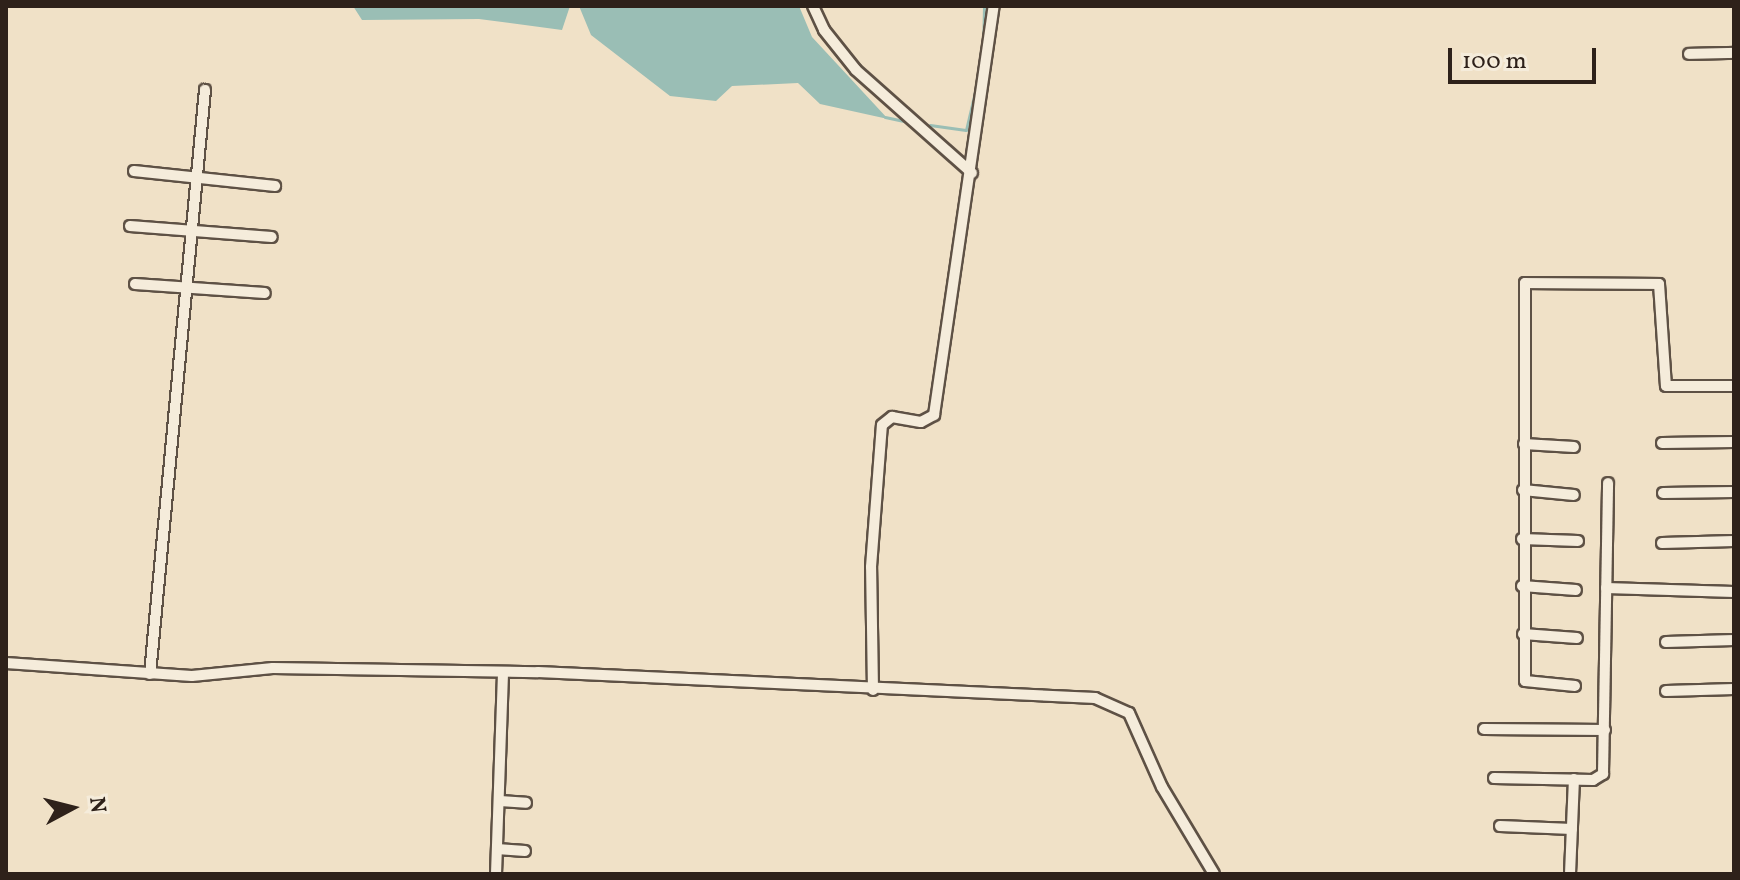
<!DOCTYPE html>
<html>
<head>
<meta charset="utf-8">
<style>
  body { margin:0 }
  #map { position:relative; width:1740px; height:880px; overflow:hidden; background:#f0e1c7; font-family:Vollkorn,serif }
  div>[style] { position:absolute }
  .water>* { inset:0; background:#9abeb5 }
  .stream>* { height:3px; margin:-1.5px; padding:0 1.5px; transform-origin:1.5px; border-radius:1.5px; background:#9abeb5 }
  .roads { filter:drop-shadow(2px 0 #5e5145) drop-shadow(-2px 0 #5e5145) drop-shadow(0 2px #5e5145) drop-shadow(0 -2px #5e5145) }
  .minor>* { height:10px; margin:-5px; padding:0 5px; transform-origin:5px; border-radius:5px; background:#f5ecdb }
  span { translate:-50% -50%; white-space:nowrap; text-align:center; line-height:1.15; -webkit-text-stroke:8px #f5ecdb; paint-order:stroke }
  .frame { position:absolute; inset:0; border:8px solid #2e211a; pointer-events:none }
  .north { position:absolute; left:32px; top:768px; width:80px; height:80px; -webkit-text-stroke:6px #f5ecdb; paint-order:stroke; rotate:83deg; font-size:22px; font-weight:700; line-height:32px; text-align:center; color:#2e211a }
  .north::after { content:''; display:block; margin:auto; width:28px; height:36px; background:#2e211a; clip-path:polygon(50% 0,100% 100%,50% 72%,0 100%) }
  .scale { position:absolute; left:1448px; top:48px; width:148px; height:36px; box-sizing:border-box; border:4px solid #2e211a; border-top:0; padding-left:10px; font-size:24px; line-height:28px; white-space:nowrap; color:#2e211a; -webkit-text-stroke:6px #f5ecdb; paint-order:stroke }
</style>
</head>
<body>
<div id="map">
  <div class="water">
    <div style="clip-path:polygon(353px 6px,570px 6px,562px 30px,479px 19px,362px 20px)"></div>
    <div style="clip-path:polygon(579px 6px,799px 6px,812px 37px,888px 119px,820px 104px,798px 83px,732px 86px,716px 101px,670px 96px,591px 35px)"></div>
  </div>
  <div class="stream">
    <div style="left:983px;top:48px;width:42px;rotate:-88.6deg"></div>
    <div style="left:885px;top:117px;width:25px;rotate:12deg"></div>
    <div style="left:930px;top:125px;width:36px;rotate:8deg"></div>
    <div style="left:966px;top:130px;width:52px;rotate:-76.8deg"></div>
  </div>
  <div class="roads">
    <div class="minor">
      <div style="left:813px;top:6px;width:26px;rotate:65deg"></div>
      <div style="left:824px;top:30px;width:51px;rotate:51.3deg"></div>
      <div style="left:856px;top:70px;width:155px;rotate:41.6deg"></div>
      <div style="left:1689px;top:54px;width:45px;rotate:-1.3deg"></div>
      <div style="left:134px;top:171px;width:142px;rotate:6.1deg"></div>
      <div style="left:130px;top:226px;width:142px;rotate:4.4deg"></div>
      <div style="left:135px;top:284px;width:130px;rotate:4deg"></div>
      <div style="left:1662px;top:443px;width:72px;rotate:-0.8deg"></div>
      <div style="left:1524px;top:444px;width:50px;rotate:3.4deg"></div>
      <div style="left:1523px;top:490px;width:51px;rotate:5.6deg"></div>
      <div style="left:1663px;top:493px;width:71px;rotate:-0.8deg"></div>
      <div style="left:1522px;top:539px;width:56px;rotate:2deg"></div>
      <div style="left:1662px;top:543px;width:72px;rotate:-1.6deg"></div>
      <div style="left:1522px;top:586px;width:54px;rotate:4.2deg"></div>
      <div style="left:1606px;top:588px;width:128px;rotate:1.8deg"></div>
      <div style="left:1523px;top:634px;width:54px;rotate:4.2deg"></div>
      <div style="left:1666px;top:642px;width:68px;rotate:-1.7deg"></div>
      <div style="left:6px;top:663px;width:186px;rotate:4deg"></div>
      <div style="left:192px;top:676px;width:81px;rotate:-5.6deg"></div>
      <div style="left:273px;top:668px;width:265px;rotate:0.9deg"></div>
      <div style="left:538px;top:672px;width:558px;rotate:2.67deg"></div>
      <div style="left:1095px;top:698px;width:37px;rotate:24deg"></div>
      <div style="left:1129px;top:713px;width:81px;rotate:66deg"></div>
      <div style="left:1162px;top:787px;width:101px;rotate:59.1deg"></div>
      <div style="left:150px;top:674px;width:587px;rotate:-84.62deg"></div>
      <div style="left:1575px;top:686px;width:50px;rotate:-174.3deg"></div>
      <div style="left:1525px;top:681px;width:398px;rotate:-90deg"></div>
      <div style="left:1525px;top:283px;width:134px;rotate:0.4deg"></div>
      <div style="left:1659px;top:284px;width:102px;rotate:86.1deg"></div>
      <div style="left:1666px;top:386px;width:68px"></div>
      <div style="left:873px;top:690px;width:123px;rotate:-90.9deg"></div>
      <div style="left:871px;top:567px;width:142px;rotate:-85.6deg"></div>
      <div style="left:882px;top:425px;width:13px;rotate:-39deg"></div>
      <div style="left:892px;top:417px;width:29px;rotate:10deg"></div>
      <div style="left:921px;top:422px;width:15px;rotate:-28deg"></div>
      <div style="left:934px;top:415px;width:413px;rotate:-81.7deg"></div>
      <div style="left:1666px;top:691px;width:68px;rotate:-1.7deg"></div>
      <div style="left:1484px;top:729px;width:121px;rotate:0.5deg"></div>
      <div style="left:1494px;top:778px;width:99px;rotate:1.2deg"></div>
      <div style="left:1593px;top:780px;width:12px;rotate:-31deg"></div>
      <div style="left:1603px;top:774px;width:291px;rotate:-89deg"></div>
      <div style="left:500px;top:801px;width:26px;rotate:4deg"></div>
      <div style="left:1500px;top:826px;width:72px;rotate:2.4deg"></div>
      <div style="left:497px;top:849px;width:28px;rotate:4deg"></div>
      <div style="left:496px;top:874px;width:202px;rotate:-88deg"></div>
      <div style="left:1570px;top:874px;width:95px;rotate:-87.6deg"></div>
    </div>
  </div>
  <div class="frame"></div>
  <div class="north">N</div>
  <div class="scale">100 m</div>
</div>
</body>
</html>
